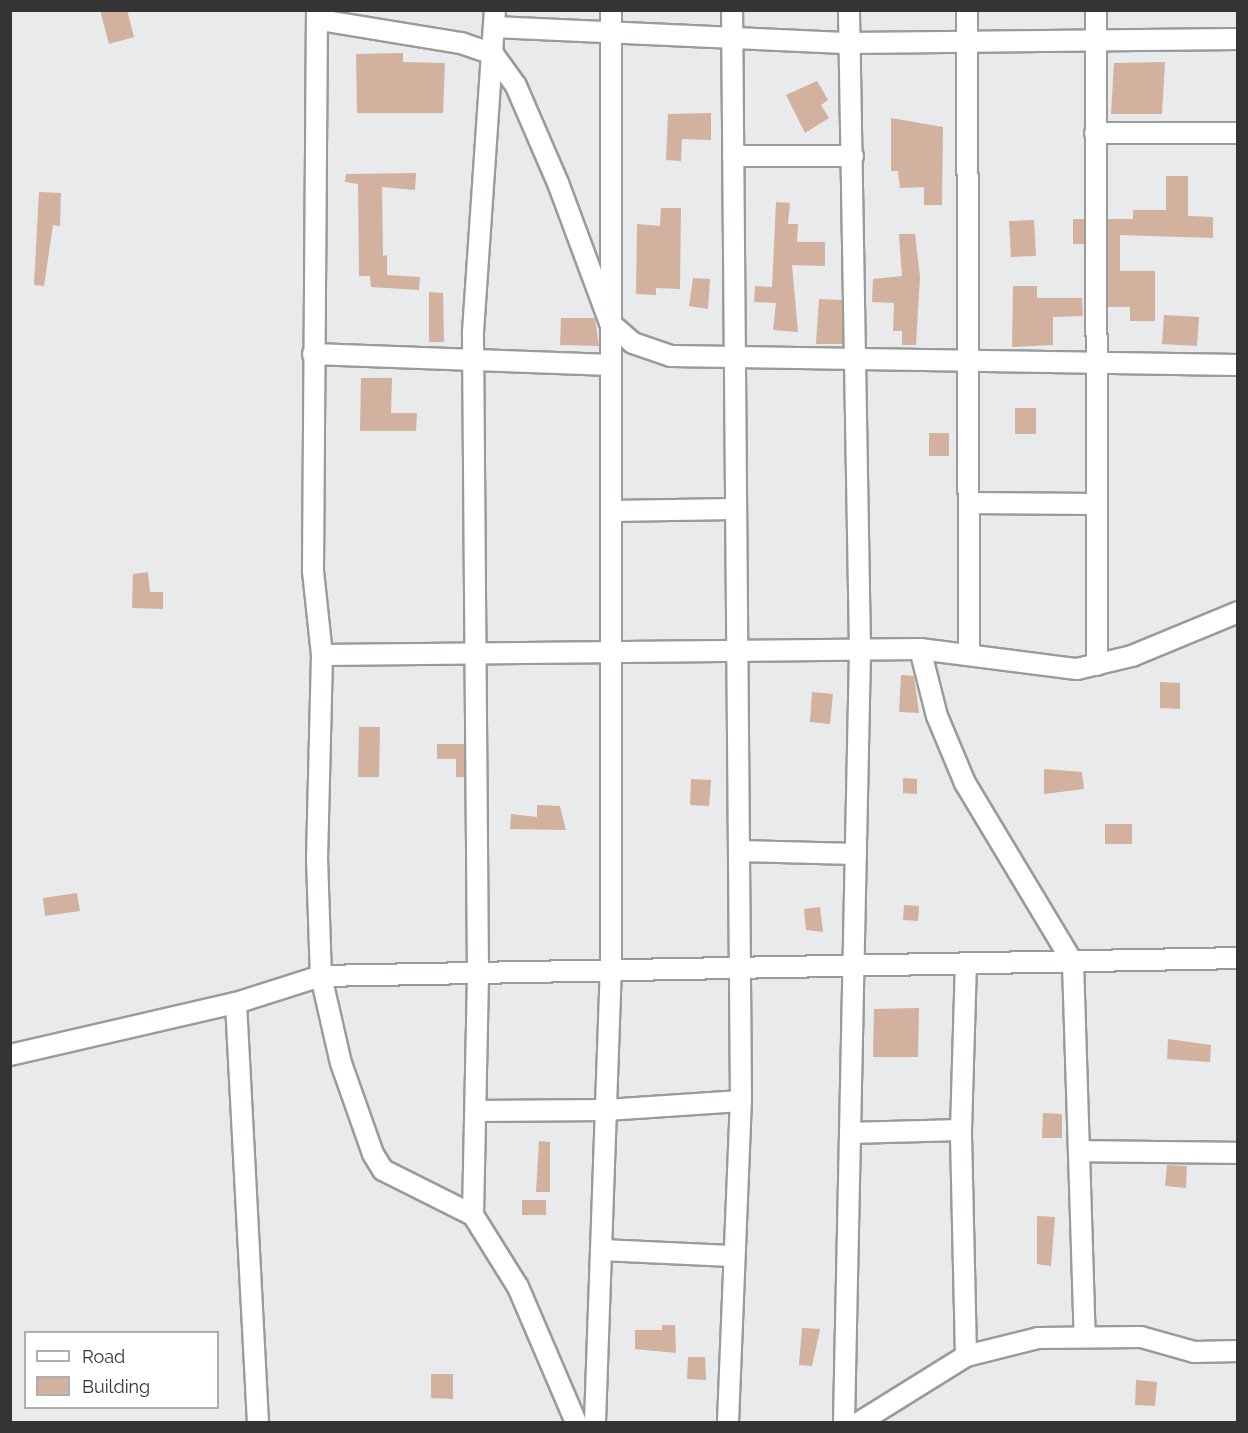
<!DOCTYPE html>
<html>
<head>
<meta charset="utf-8">
<style>
  body { margin:0 }
  #map { position:relative; width:1248px; height:1433px; overflow:hidden; background:#e9eaeb; font-family:Raleway,sans-serif }
  div>[style] { position:absolute }
  .building>* { inset:0; background:#d2b19f }
  .roads { filter:drop-shadow(2px 0 #9a9b9c) drop-shadow(-2px 0 #9a9b9c) drop-shadow(0 2px #9a9b9c) drop-shadow(0 -2px #9a9b9c) }
  .street>* { height:20px; margin:-10px; padding:0 10px; transform-origin:10px; border-radius:10px; background:#fff }
  span { translate:-50% -50%; white-space:nowrap; text-align:center; line-height:1.15; -webkit-text-stroke:5px #fff; paint-order:stroke }
  .frame { position:absolute; inset:0; border:12px solid #343435; pointer-events:none }
  .legend { position:absolute; left:24px; top:1331px; width:195px; height:78px; box-sizing:border-box; background:#fff; border:2px solid #aeaeae; margin:0; padding:8px 10px; list-style:none; font-size:18px; color:#343435 }
  .legend li { display:flex; align-items:center; gap:12px; height:30px }
  .legend b { width:30px; border:2px solid #aeaeae }
</style>
</head>
<body>
<div id="map">
  <div class="building">
    <div style="clip-path:polygon(100px 10px,127px 10px,134px 37px,109px 44px)"></div>
    <div style="clip-path:polygon(403px 53px,403px 62px,445px 63px,443px 113px,357px 113px,356px 54px)"></div>
    <div style="clip-path:polygon(1165px 62px,1162px 114px,1111px 114px,1114px 63px)"></div>
    <div style="clip-path:polygon(817px 81px,828px 100px,821px 105px,829px 118px,805px 133px,786px 95px)"></div>
    <div style="clip-path:polygon(711px 113px,711px 140px,682px 139px,681px 161px,666px 160px,668px 114px)"></div>
    <div style="clip-path:polygon(891px 118px,943px 127px,942px 205px,924px 205px,924px 187px,900px 188px,898px 171px,891px 171px)"></div>
    <div style="clip-path:polygon(416px 173px,415px 190px,382px 187px,383px 256px,387px 255px,387px 275px,420px 277px,419px 290px,371px 287px,370px 276px,359px 276px,358px 184px,345px 182px,346px 174px)"></div>
    <div style="clip-path:polygon(1166px 176px,1188px 176px,1188px 216px,1213px 217px,1213px 238px,1120px 235px,1120px 271px,1155px 271px,1155px 321px,1130px 321px,1130px 307px,1108px 307px,1108px 219px,1133px 219px,1133px 210px,1166px 210px)"></div>
    <div style="clip-path:polygon(39px 192px,61px 193px,60px 226px,53px 225px,44px 286px,34px 285px)"></div>
    <div style="clip-path:polygon(776px 202px,790px 203px,788px 224px,798px 224px,797px 242px,825px 242px,825px 266px,792px 265px,798px 332px,773px 330px,776px 303px,754px 302px,755px 286px,772px 287px)"></div>
    <div style="clip-path:polygon(661px 208px,681px 208px,680px 289px,656px 288px,656px 295px,636px 294px,637px 224px,660px 226px)"></div>
    <div style="clip-path:polygon(1073px 219px,1084px 219px,1084px 244px,1073px 244px)"></div>
    <div style="clip-path:polygon(1034px 220px,1036px 256px,1011px 257px,1009px 221px)"></div>
    <div style="clip-path:polygon(899px 234px,915px 234px,920px 277px,916px 345px,902px 345px,902px 331px,893px 331px,894px 303px,872px 302px,873px 279px,902px 276px)"></div>
    <div style="clip-path:polygon(693px 278px,710px 279px,708px 309px,689px 306px)"></div>
    <div style="clip-path:polygon(1013px 286px,1037px 286px,1037px 298px,1082px 298px,1083px 316px,1053px 317px,1053px 345px,1012px 347px)"></div>
    <div style="clip-path:polygon(429px 292px,443px 293px,444px 342px,429px 342px)"></div>
    <div style="clip-path:polygon(819px 299px,842px 300px,843px 344px,816px 344px)"></div>
    <div style="clip-path:polygon(1164px 315px,1199px 317px,1197px 346px,1162px 344px)"></div>
    <div style="clip-path:polygon(561px 318px,595px 318px,599px 346px,560px 345px)"></div>
    <div style="clip-path:polygon(361px 378px,392px 378px,391px 413px,417px 413px,416px 431px,360px 431px)"></div>
    <div style="clip-path:polygon(1015px 408px,1036px 408px,1036px 434px,1015px 434px)"></div>
    <div style="clip-path:polygon(929px 433px,949px 433px,949px 456px,929px 456px)"></div>
    <div style="clip-path:polygon(148px 572px,150px 592px,163px 592px,163px 609px,132px 608px,133px 574px)"></div>
    <div style="clip-path:polygon(901px 675px,914px 676px,919px 713px,899px 712px)"></div>
    <div style="clip-path:polygon(1160px 682px,1180px 683px,1180px 709px,1160px 708px)"></div>
    <div style="clip-path:polygon(812px 692px,833px 694px,830px 724px,810px 722px)"></div>
    <div style="clip-path:polygon(359px 727px,380px 727px,379px 777px,358px 777px)"></div>
    <div style="clip-path:polygon(437px 744px,464px 744px,464px 777px,456px 777px,456px 759px,437px 759px)"></div>
    <div style="clip-path:polygon(1044px 769px,1082px 772px,1084px 789px,1044px 794px)"></div>
    <div style="clip-path:polygon(903px 778px,917px 779px,917px 794px,903px 793px)"></div>
    <div style="clip-path:polygon(691px 779px,711px 780px,709px 806px,690px 805px)"></div>
    <div style="clip-path:polygon(537px 805px,560px 806px,566px 830px,510px 829px,511px 814px,537px 817px)"></div>
    <div style="clip-path:polygon(1105px 824px,1132px 824px,1132px 844px,1105px 844px)"></div>
    <div style="clip-path:polygon(77px 893px,80px 911px,45px 916px,43px 898px)"></div>
    <div style="clip-path:polygon(904px 905px,919px 906px,918px 921px,903px 920px)"></div>
    <div style="clip-path:polygon(820px 907px,823px 932px,806px 930px,804px 909px)"></div>
    <div style="clip-path:polygon(919px 1008px,918px 1057px,873px 1057px,874px 1009px)"></div>
    <div style="clip-path:polygon(1168px 1039px,1211px 1045px,1210px 1062px,1167px 1059px)"></div>
    <div style="clip-path:polygon(1043px 1113px,1062px 1114px,1062px 1138px,1042px 1138px)"></div>
    <div style="clip-path:polygon(539px 1141px,550px 1142px,550px 1192px,536px 1192px)"></div>
    <div style="clip-path:polygon(1167px 1165px,1187px 1166px,1186px 1188px,1165px 1186px)"></div>
    <div style="clip-path:polygon(522px 1200px,546px 1200px,546px 1215px,522px 1215px)"></div>
    <div style="clip-path:polygon(1037px 1216px,1055px 1217px,1051px 1266px,1037px 1264px)"></div>
    <div style="clip-path:polygon(662px 1325px,675px 1325px,676px 1353px,635px 1349px,635px 1330px,662px 1330px)"></div>
    <div style="clip-path:polygon(802px 1328px,820px 1329px,812px 1366px,799px 1365px)"></div>
    <div style="clip-path:polygon(688px 1357px,705px 1357px,706px 1380px,687px 1379px)"></div>
    <div style="clip-path:polygon(431px 1374px,453px 1374px,453px 1399px,431px 1398px)"></div>
    <div style="clip-path:polygon(1136px 1380px,1157px 1382px,1155px 1406px,1135px 1405px)"></div>
  </div>
  <div class="roads">
    <div class="street">
      <div style="left:317px;top:10px;width:561px;rotate:90.41deg"></div>
      <div style="left:313px;top:571px;width:84px;rotate:83.9deg"></div>
      <div style="left:322px;top:655px;width:203px;rotate:91.4deg"></div>
      <div style="left:317px;top:858px;width:118px;rotate:88.1deg"></div>
      <div style="left:321px;top:976px;width:89px;rotate:77.1deg"></div>
      <div style="left:341px;top:1063px;width:96px;rotate:70.6deg"></div>
      <div style="left:373px;top:1154px;width:19px;rotate:58deg"></div>
      <div style="left:383px;top:1170px;width:101px;rotate:26.6deg"></div>
      <div style="left:473px;top:1215px;width:85px;rotate:58deg"></div>
      <div style="left:518px;top:1287px;width:147px;rotate:66.8deg"></div>
      <div style="left:967px;top:10px;width:642px;rotate:89.82deg"></div>
      <div style="left:1096px;top:10px;width:655px;rotate:89.91deg"></div>
      <div style="left:320px;top:20px;width:143px;rotate:9.3deg"></div>
      <div style="left:461px;top:43px;width:34px;rotate:19deg"></div>
      <div style="left:493px;top:54px;width:39px;rotate:54deg"></div>
      <div style="left:516px;top:86px;width:106px;rotate:66.6deg"></div>
      <div style="left:558px;top:183px;width:149px;rotate:69.6deg"></div>
      <div style="left:610px;top:323px;width:30px;rotate:41deg"></div>
      <div style="left:633px;top:343px;width:40px;rotate:18.9deg"></div>
      <div style="left:671px;top:356px;width:567px;rotate:0.91deg"></div>
      <div style="left:494px;top:27px;width:356px;rotate:2.6deg"></div>
      <div style="left:850px;top:43px;width:388px;rotate:-0.6deg"></div>
      <div style="left:1095px;top:133px;width:143px"></div>
      <div style="left:733px;top:156px;width:120px"></div>
      <div style="left:313px;top:354px;width:298px;rotate:2.1deg"></div>
      <div style="left:969px;top:503px;width:126px;rotate:0.5deg"></div>
      <div style="left:611px;top:511px;width:123px;rotate:-0.9deg"></div>
      <div style="left:920px;top:649px;width:69px;rotate:75.8deg"></div>
      <div style="left:937px;top:716px;width:73px;rotate:67.3deg"></div>
      <div style="left:965px;top:783px;width:210px;rotate:59deg"></div>
      <div style="left:1073px;top:963px;width:374px;rotate:88.2deg"></div>
      <div style="left:322px;top:655px;width:598px;rotate:-0.57deg"></div>
      <div style="left:920px;top:649px;width:158px;rotate:7.3deg"></div>
      <div style="left:1077px;top:669px;width:57px;rotate:-13.3deg"></div>
      <div style="left:1132px;top:656px;width:115px;rotate:-22.5deg"></div>
      <div style="left:739px;top:851px;width:117px;rotate:1.5deg"></div>
      <div style="left:236px;top:1003px;width:420px;rotate:87deg"></div>
      <div style="left:10px;top:1055px;width:232px;rotate:-13deg"></div>
      <div style="left:236px;top:1003px;width:89px;rotate:-17.6deg"></div>
      <div style="left:321px;top:976px;width:917px;rotate:-1.12deg"></div>
      <div style="left:476px;top:1111px;width:130px;rotate:-0.4deg"></div>
      <div style="left:606px;top:1110px;width:135px;rotate:-3.8deg"></div>
      <div style="left:850px;top:1133px;width:111px;rotate:-1.5deg"></div>
      <div style="left:1079px;top:1151px;width:159px;rotate:0.7deg"></div>
      <div style="left:473px;top:1215px;width:241px;rotate:-88.8deg"></div>
      <div style="left:478px;top:974px;width:642px;rotate:-90.45deg"></div>
      <div style="left:473px;top:332px;width:323px;rotate:-86.1deg"></div>
      <div style="left:601px;top:1250px;width:131px;rotate:2.6deg"></div>
      <div style="left:966px;top:1356px;width:226px;rotate:-91.3deg"></div>
      <div style="left:961px;top:1130px;width:166px;rotate:-88.3deg"></div>
      <div style="left:595px;top:1422px;width:450px;rotate:-88deg"></div>
      <div style="left:611px;top:972px;width:962px;rotate:-90deg"></div>
      <div style="left:728px;top:1422px;width:321px;rotate:-87.7deg"></div>
      <div style="left:741px;top:1101px;width:1091px;rotate:-90.47deg"></div>
      <div style="left:844px;top:1422px;width:773px;rotate:-88.81deg"></div>
      <div style="left:860px;top:649px;width:639px;rotate:-90.99deg"></div>
      <div style="left:860px;top:1422px;width:125px;rotate:-31.9deg"></div>
      <div style="left:966px;top:1356px;width:74px;rotate:-14deg"></div>
      <div style="left:1038px;top:1338px;width:103px;rotate:-0.6deg"></div>
      <div style="left:1141px;top:1337px;width:55px;rotate:15.8deg"></div>
      <div style="left:1194px;top:1352px;width:44px;rotate:-1.3deg"></div>
    </div>
  </div>
  <div class="frame"></div>
  <ul class="legend">
  <li><b style="height:8px;background:#fff"></b>Road</li>
  <li><b style="height:16px;background:#d2b19f"></b>Building</li>
  </ul>
</div>
</body>
</html>
